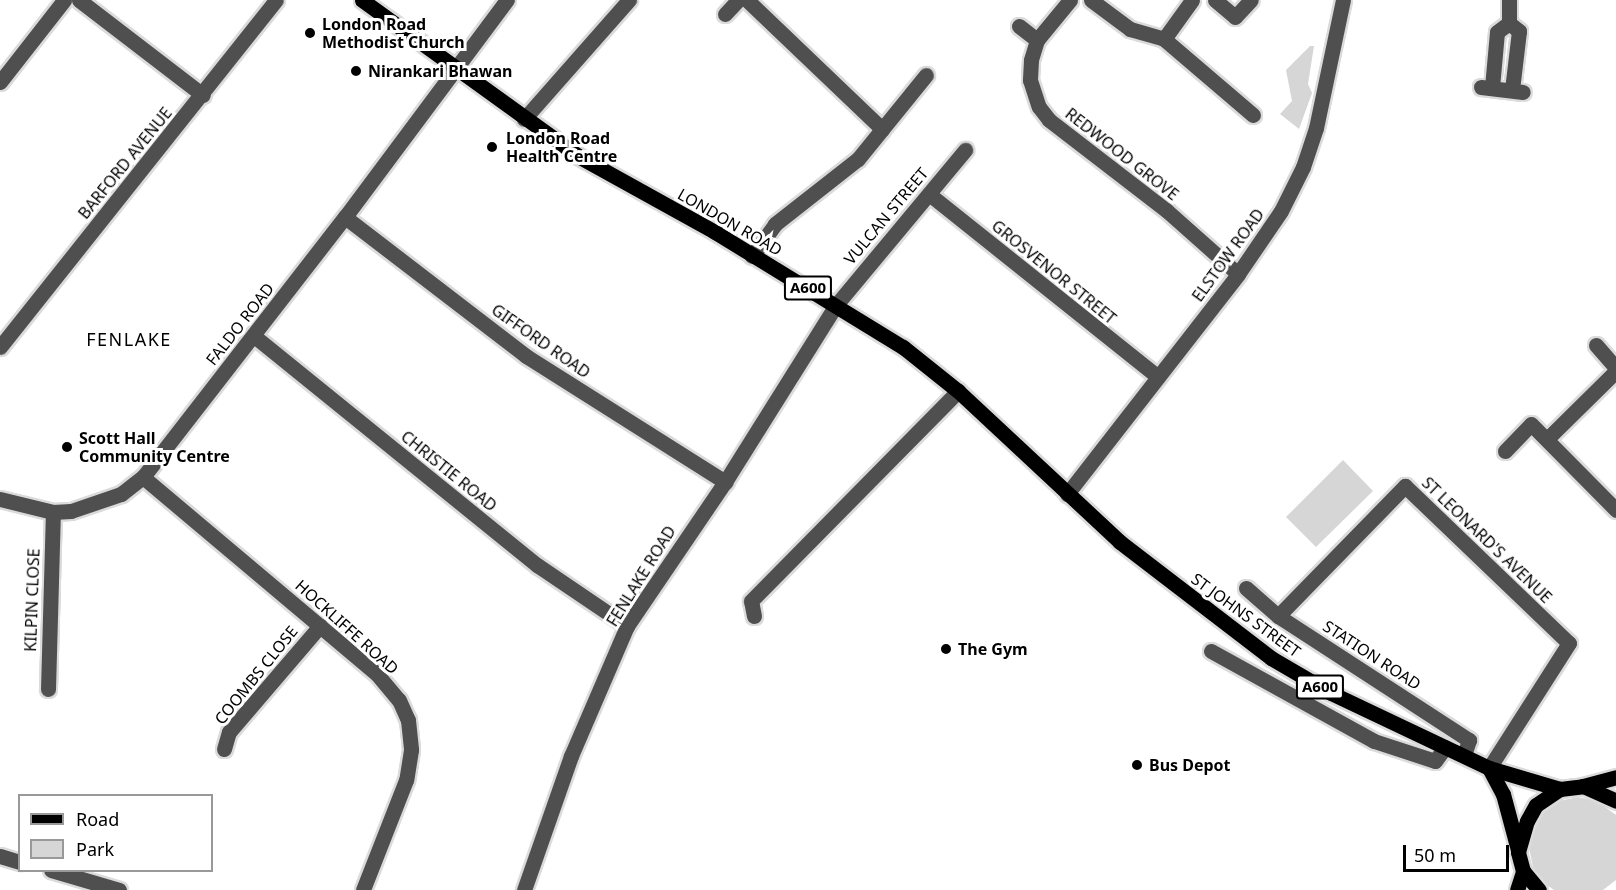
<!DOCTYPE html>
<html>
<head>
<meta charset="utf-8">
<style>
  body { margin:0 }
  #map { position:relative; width:1616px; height:890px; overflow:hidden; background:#fff; font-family:"Noto Sans",sans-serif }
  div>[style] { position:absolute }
  .green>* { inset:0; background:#d6d6d6 }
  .roads { filter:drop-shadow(2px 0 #dbdbdb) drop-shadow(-2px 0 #dbdbdb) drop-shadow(0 2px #dbdbdb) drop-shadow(0 -2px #dbdbdb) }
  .minor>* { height:15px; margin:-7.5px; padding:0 7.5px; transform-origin:7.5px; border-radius:7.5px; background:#4f4f4f }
  .major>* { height:15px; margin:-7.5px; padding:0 7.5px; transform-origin:7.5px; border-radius:7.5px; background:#000 }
  .dots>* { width:16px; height:16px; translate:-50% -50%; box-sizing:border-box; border:3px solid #fff; border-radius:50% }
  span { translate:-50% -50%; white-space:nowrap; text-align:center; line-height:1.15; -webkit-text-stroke:6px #fff; paint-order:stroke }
  .shield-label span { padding:2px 4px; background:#fff; border:2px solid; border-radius:4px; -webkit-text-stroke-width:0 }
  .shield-label { font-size:15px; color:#000; font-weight:700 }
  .poi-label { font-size:16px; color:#000; font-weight:700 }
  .left { translate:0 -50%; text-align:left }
  .street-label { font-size:16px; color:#000 }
  .neighbourhood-label { font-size:18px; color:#000; letter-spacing:1.5px }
  .legend { position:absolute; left:18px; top:794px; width:195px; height:78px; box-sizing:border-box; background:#fff; border:2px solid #999; margin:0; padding:8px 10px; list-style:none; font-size:18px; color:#000 }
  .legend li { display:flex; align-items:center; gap:12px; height:30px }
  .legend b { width:30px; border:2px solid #999 }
  .scale { position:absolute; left:1403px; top:845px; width:106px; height:27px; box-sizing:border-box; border:3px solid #000; border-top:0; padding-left:8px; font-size:18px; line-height:21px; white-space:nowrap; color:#000; -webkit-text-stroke:4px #fff; paint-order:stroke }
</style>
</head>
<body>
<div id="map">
  <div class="green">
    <div style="clip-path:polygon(1310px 46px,1314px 46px,1308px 84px,1312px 93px,1299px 129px,1280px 114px,1292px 101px,1286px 70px)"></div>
    <div style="clip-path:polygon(1343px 460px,1373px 491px,1316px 547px,1286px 517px)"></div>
    <div style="clip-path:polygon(1578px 797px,1597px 801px,1616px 815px,1616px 880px,1603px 890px,1554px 890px,1544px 883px,1533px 867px,1529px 848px,1532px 829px,1543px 812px,1559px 801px)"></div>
  </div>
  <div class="roads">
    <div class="minor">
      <div style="left:79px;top:0;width:156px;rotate:37.5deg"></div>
      <div style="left:747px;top:0;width:187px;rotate:43.7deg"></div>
      <div style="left:1070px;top:0;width:52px;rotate:129.5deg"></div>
      <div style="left:1037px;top:40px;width:21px;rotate:107deg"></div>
      <div style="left:1031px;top:60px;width:20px;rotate:93deg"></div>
      <div style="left:1030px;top:80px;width:28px;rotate:72deg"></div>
      <div style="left:1039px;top:107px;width:16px;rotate:52deg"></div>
      <div style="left:1049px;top:120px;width:148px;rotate:37.6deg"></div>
      <div style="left:1166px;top:210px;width:96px;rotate:41.6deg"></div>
      <div style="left:1091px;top:0;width:49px;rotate:36.6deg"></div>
      <div style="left:1130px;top:29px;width:35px;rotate:16deg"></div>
      <div style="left:1164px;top:39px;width:117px;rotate:40.5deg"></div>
      <div style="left:1215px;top:0;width:26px;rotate:40deg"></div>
      <div style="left:1235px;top:17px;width:23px;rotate:-47deg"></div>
      <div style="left:1509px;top:0;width:23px;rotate:90deg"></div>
      <div style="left:1509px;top:23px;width:13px;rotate:39deg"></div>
      <div style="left:1519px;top:31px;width:59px;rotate:96.8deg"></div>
      <div style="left:725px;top:14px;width:19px;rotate:-47deg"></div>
      <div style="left:1019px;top:26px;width:23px;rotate:38deg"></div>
      <div style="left:1164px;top:39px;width:48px;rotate:-54.3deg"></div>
      <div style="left:0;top:82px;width:104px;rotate:-52deg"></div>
      <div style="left:1481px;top:87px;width:42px;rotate:6.8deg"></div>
      <div style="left:1492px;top:87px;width:55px;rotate:-84.8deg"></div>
      <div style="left:1497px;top:32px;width:15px;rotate:-37deg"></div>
      <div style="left:524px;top:119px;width:159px;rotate:-48.6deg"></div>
      <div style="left:929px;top:194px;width:293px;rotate:38.6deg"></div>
      <div style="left:345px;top:217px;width:228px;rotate:37.5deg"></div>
      <div style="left:526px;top:356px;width:236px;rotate:32.3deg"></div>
      <div style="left:752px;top:256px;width:39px;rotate:-54deg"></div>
      <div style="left:775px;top:224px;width:105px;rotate:-38.1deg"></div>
      <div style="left:858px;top:159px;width:108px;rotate:-51deg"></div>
      <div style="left:254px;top:336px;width:364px;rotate:39deg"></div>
      <div style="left:537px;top:565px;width:109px;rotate:34.1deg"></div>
      <div style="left:1596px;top:345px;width:30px;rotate:49deg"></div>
      <div style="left:0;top:347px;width:443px;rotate:-51.5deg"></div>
      <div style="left:1547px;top:439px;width:97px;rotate:-44.6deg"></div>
      <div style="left:1505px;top:451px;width:37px;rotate:-46deg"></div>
      <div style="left:1531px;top:424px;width:121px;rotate:45.3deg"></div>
      <div style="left:143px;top:477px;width:304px;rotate:40.1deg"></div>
      <div style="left:376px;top:673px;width:35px;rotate:50deg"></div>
      <div style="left:399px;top:700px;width:22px;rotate:66deg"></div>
      <div style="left:408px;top:720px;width:30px;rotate:84deg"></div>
      <div style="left:411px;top:750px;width:30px;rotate:99deg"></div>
      <div style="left:406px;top:780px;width:118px;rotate:111.4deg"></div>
      <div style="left:1067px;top:494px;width:279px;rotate:-52.1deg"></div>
      <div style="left:1238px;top:274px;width:76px;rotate:-55.7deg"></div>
      <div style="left:1281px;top:211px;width:49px;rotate:-63.4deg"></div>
      <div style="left:1303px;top:167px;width:41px;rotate:-71.6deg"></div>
      <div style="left:1316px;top:128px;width:131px;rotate:-78.1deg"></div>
      <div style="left:0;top:499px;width:55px;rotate:13.8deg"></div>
      <div style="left:53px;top:512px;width:18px;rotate:-3deg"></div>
      <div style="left:71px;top:511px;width:53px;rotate:-18.8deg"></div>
      <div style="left:121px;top:494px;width:28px;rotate:-38deg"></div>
      <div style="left:143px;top:477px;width:329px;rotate:-52.2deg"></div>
      <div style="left:345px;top:217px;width:271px;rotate:-53.3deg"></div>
      <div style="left:1246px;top:588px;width:43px;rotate:41.2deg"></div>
      <div style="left:1278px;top:616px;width:228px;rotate:33deg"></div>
      <div style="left:1469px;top:740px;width:16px;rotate:108deg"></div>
      <div style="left:754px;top:616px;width:15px;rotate:-101deg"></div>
      <div style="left:751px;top:601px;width:295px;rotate:-45.4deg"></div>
      <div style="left:1278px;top:616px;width:182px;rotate:-45.7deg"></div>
      <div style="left:1405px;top:486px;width:227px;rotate:43.8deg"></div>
      <div style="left:1569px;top:643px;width:148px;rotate:122.6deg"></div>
      <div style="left:1211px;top:651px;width:186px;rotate:28.9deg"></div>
      <div style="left:1374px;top:741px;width:64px;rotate:18.2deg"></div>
      <div style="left:1435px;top:761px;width:17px;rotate:-54deg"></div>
      <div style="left:48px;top:689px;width:177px;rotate:-88.4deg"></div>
      <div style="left:224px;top:749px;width:18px;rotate:-74deg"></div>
      <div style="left:229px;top:732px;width:140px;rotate:-49.4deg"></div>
      <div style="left:0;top:856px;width:21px;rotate:17deg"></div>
      <div style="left:51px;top:870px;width:71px;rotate:16.4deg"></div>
      <div style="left:524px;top:890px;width:142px;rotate:-70.7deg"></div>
      <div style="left:571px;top:756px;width:142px;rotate:-66.7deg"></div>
      <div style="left:627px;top:626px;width:174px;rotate:-55.8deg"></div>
      <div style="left:725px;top:482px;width:209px;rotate:-57.9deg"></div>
      <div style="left:836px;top:305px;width:202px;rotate:-50.2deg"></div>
    </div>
    <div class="major">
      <div style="left:362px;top:0;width:266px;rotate:35.8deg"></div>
      <div style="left:578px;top:156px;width:157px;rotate:29deg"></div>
      <div style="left:715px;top:232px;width:220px;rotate:31.5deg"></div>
      <div style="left:903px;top:347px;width:70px;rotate:38.7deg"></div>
      <div style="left:958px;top:391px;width:221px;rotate:43deg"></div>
      <div style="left:1120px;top:542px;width:190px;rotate:37.5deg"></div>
      <div style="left:1271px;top:658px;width:69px;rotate:30.3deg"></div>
      <div style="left:1331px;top:693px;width:175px;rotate:25.4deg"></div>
      <div style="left:1489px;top:768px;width:74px;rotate:16.5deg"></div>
      <div style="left:1489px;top:768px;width:30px;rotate:62deg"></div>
      <div style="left:1503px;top:794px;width:58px;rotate:75deg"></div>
      <div style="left:1583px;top:786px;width:34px;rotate:-15deg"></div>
      <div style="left:1517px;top:890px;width:20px;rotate:-72deg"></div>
      <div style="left:1539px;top:890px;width:25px;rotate:-130deg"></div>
      <div style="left:1523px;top:871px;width:20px;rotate:-105deg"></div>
      <div style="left:1518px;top:852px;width:32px;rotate:-74deg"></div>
      <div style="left:1527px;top:821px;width:18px;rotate:-61deg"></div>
      <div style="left:1536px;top:805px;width:29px;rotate:-34deg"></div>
      <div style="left:1560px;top:789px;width:23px;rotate:-7deg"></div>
      <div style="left:1583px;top:786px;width:36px;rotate:24deg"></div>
    </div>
  </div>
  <div class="dots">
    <div style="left:310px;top:33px;background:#000"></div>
    <div style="left:356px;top:71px;background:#000"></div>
    <div style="left:492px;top:147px;background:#000"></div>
    <div style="left:67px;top:447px;background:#000"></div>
    <div style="left:946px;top:649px;background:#000"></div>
    <div style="left:1137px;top:765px;background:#000"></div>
  </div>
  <div class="shield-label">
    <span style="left:808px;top:288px">A600</span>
    <span style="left:1320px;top:687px">A600</span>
  </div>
  <div class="poi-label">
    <span class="left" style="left:322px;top:33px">London Road<br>Methodist Church</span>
    <span class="left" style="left:368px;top:71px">Nirankari Bhawan</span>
    <span class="left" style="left:506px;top:147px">London Road<br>Health Centre</span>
    <span class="left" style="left:79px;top:447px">Scott Hall<br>Community Centre</span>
    <span class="left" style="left:958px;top:649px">The Gym</span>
    <span class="left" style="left:1149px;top:765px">Bus Depot</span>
  </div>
  <div class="street-label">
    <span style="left:1122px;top:154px;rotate:38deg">REDWOOD GROVE</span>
    <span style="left:125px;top:163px;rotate:-51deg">BARFORD AVENUE</span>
    <span style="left:886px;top:216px;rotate:-50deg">VULCAN STREET</span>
    <span style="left:730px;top:222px;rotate:30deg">LONDON ROAD</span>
    <span style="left:1228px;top:255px;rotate:-54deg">ELSTOW ROAD</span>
    <span style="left:1054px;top:272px;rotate:39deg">GROSVENOR STREET</span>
    <span style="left:240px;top:324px;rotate:-52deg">FALDO ROAD</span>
    <span style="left:541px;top:341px;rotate:35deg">GIFFORD ROAD</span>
    <span style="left:449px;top:471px;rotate:39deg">CHRISTIE ROAD</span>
    <span style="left:1487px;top:540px;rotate:44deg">ST LEONARD'S AVENUE</span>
    <span style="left:641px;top:576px;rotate:-58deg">FENLAKE ROAD</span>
    <span style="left:32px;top:600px;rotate:-88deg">KILPIN CLOSE</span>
    <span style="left:1246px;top:615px;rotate:36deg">ST JOHNS STREET</span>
    <span style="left:347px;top:627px;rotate:42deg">HOCKLIFFE ROAD</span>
    <span style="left:1372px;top:655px;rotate:33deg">STATION ROAD</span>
    <span style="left:256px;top:675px;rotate:-51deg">COOMBS CLOSE</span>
  </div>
  <div class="neighbourhood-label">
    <span style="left:129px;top:339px">FENLAKE</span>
  </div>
  <ul class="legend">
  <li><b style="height:8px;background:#000"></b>Road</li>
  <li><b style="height:16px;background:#d6d6d6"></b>Park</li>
  </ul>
  <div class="scale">50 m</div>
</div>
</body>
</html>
